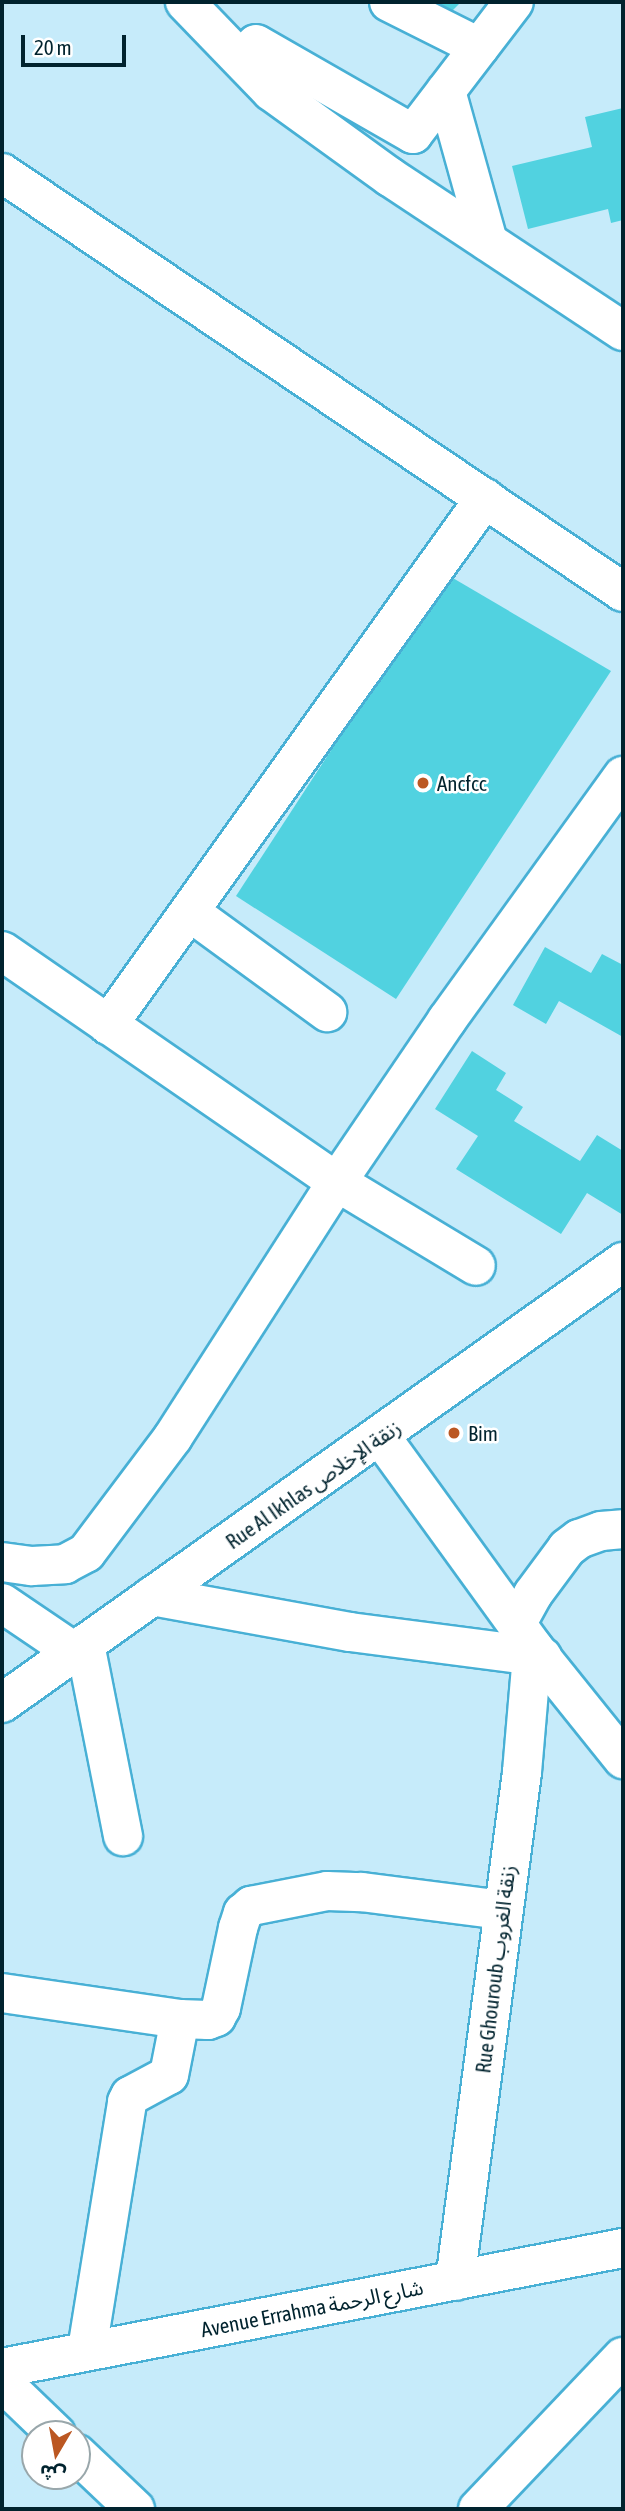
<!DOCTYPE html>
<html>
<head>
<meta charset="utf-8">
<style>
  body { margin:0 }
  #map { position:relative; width:625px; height:2511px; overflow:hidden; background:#c6ebfa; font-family:"Asap Condensed","Noto Sans Arabic",sans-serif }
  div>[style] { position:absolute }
  .building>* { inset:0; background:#51d2e0 }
  .roads { filter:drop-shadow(2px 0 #48b0d5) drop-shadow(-2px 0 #48b0d5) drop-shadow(0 2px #48b0d5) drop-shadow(0 -2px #48b0d5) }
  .minor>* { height:38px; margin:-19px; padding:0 19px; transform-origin:19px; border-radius:19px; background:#fff }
  .dots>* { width:19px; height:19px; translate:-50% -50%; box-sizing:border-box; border:4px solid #fff; border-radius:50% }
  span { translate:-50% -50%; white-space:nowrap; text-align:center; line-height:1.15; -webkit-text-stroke:5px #fff; paint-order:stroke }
  .poi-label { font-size:21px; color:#01232e }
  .left { translate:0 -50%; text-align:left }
  .street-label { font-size:21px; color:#01232e }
  .frame { position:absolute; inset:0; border:4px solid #01232e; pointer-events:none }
  .north { position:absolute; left:21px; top:2420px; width:70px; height:70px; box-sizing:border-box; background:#fff; border:2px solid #99a7ab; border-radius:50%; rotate:190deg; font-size:19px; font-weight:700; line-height:28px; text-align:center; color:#01232e }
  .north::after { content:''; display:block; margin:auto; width:24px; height:32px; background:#bb5722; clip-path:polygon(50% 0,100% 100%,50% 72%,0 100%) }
  .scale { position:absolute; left:21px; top:35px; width:105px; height:32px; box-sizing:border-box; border:4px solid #01232e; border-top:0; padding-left:9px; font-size:21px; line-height:24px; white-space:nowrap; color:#01232e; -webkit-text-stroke:5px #fff; paint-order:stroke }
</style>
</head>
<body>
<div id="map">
  <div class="building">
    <div style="clip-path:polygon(437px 2px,461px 2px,450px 13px)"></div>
    <div style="clip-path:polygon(623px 108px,623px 220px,611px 223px,608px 209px,528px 229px,512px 166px,592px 147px,585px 117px)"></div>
    <div style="clip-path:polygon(446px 574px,611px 671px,396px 999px,236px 896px)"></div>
    <div style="clip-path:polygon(545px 947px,591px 973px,602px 954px,623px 965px,623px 1037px,559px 1001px,546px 1024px,513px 1005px)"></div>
    <div style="clip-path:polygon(472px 1051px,506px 1073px,496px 1090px,523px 1107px,514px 1121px,580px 1161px,597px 1135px,623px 1151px,623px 1215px,587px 1193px,561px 1234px,456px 1169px,478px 1136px,435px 1109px)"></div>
  </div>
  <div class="roads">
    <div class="minor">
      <div style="left:185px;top:2px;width:124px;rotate:46deg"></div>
      <div style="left:271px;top:91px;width:147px;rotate:35.9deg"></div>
      <div style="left:390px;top:177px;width:279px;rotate:33.5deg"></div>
      <div style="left:389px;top:2px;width:101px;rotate:26.6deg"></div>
      <div style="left:245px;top:60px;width:19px;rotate:-55deg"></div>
      <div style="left:256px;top:44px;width:181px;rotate:29.8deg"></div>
      <div style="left:413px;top:134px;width:166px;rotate:-52.6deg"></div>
      <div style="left:446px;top:91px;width:156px;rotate:74.4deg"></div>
      <div style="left:2px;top:173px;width:749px;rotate:34.01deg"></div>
      <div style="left:190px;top:912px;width:170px;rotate:36.1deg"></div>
      <div style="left:2px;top:951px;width:407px;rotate:34.6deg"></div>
      <div style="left:337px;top:1182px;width:162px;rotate:31.1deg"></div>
      <div style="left:108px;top:1025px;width:648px;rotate:-54.42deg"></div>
      <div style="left:381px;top:1437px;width:259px;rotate:54.1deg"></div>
      <div style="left:533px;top:1647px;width:144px;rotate:51.2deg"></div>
      <div style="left:2px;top:1562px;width:30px;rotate:8deg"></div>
      <div style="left:32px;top:1566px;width:33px;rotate:-3deg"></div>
      <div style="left:65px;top:1564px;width:24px;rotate:-28deg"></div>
      <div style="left:86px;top:1553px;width:145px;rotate:-53.1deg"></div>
      <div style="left:173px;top:1437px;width:303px;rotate:-57.3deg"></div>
      <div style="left:337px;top:1182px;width:196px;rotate:-55.8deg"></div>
      <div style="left:447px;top:1020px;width:301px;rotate:-54.2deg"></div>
      <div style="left:152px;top:1596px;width:201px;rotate:10.3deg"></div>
      <div style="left:350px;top:1632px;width:194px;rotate:7.4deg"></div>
      <div style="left:2px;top:1603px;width:86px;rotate:34.1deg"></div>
      <div style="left:517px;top:1623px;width:33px;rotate:-61deg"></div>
      <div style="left:533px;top:1594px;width:57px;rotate:-53.5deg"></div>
      <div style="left:567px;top:1548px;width:15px;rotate:-37deg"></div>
      <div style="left:579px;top:1539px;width:23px;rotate:-20deg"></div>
      <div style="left:601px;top:1531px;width:22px;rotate:-5deg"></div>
      <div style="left:85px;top:1644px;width:196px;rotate:78.8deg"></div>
      <div style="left:2px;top:1703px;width:762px;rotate:-35.38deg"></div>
      <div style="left:2px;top:1993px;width:180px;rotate:8.3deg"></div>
      <div style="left:180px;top:2019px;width:28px;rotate:2deg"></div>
      <div style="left:208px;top:2020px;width:9px;rotate:-21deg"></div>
      <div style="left:216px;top:2017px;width:10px;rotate:-61deg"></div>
      <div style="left:221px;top:2008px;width:82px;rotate:-78deg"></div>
      <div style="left:238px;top:1928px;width:16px;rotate:-72deg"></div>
      <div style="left:243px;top:1913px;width:11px;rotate:-41deg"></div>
      <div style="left:251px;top:1906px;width:77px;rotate:-11.2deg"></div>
      <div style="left:327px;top:1891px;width:35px;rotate:2deg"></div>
      <div style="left:362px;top:1892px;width:141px;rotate:7.3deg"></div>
      <div style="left:455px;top:2281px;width:513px;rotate:-82.5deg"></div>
      <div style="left:522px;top:1772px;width:116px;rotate:-85.1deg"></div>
      <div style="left:87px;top:2350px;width:251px;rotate:-80.8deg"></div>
      <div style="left:127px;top:2102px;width:7px;rotate:-63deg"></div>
      <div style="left:130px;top:2096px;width:44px;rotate:-28.3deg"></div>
      <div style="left:169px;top:2075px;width:57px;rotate:-78.9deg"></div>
      <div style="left:2px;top:2368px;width:632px;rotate:-10.94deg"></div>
      <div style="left:2px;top:2382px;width:75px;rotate:43.9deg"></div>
      <div style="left:77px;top:2454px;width:80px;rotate:43.5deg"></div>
      <div style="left:478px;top:2509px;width:210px;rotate:-46.4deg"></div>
    </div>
  </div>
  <div class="dots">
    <div style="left:423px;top:783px;background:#bb5722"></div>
    <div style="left:454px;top:1433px;background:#bb5722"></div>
  </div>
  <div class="poi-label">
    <span class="left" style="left:437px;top:783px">Ancfcc</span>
    <span class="left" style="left:468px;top:1433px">Bim</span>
  </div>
  <div class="street-label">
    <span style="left:313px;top:1484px;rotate:-35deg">Rue Al Ikhlas زنقة الإخلاص</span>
    <span style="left:495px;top:1969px;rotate:-83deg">Rue Ghouroub زنقة الغروب</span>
    <span style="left:312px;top:2308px;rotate:-11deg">Avenue Errahma شارع الرحمة</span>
  </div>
  <div class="frame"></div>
  <div class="north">ش</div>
  <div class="scale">20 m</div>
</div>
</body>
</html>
